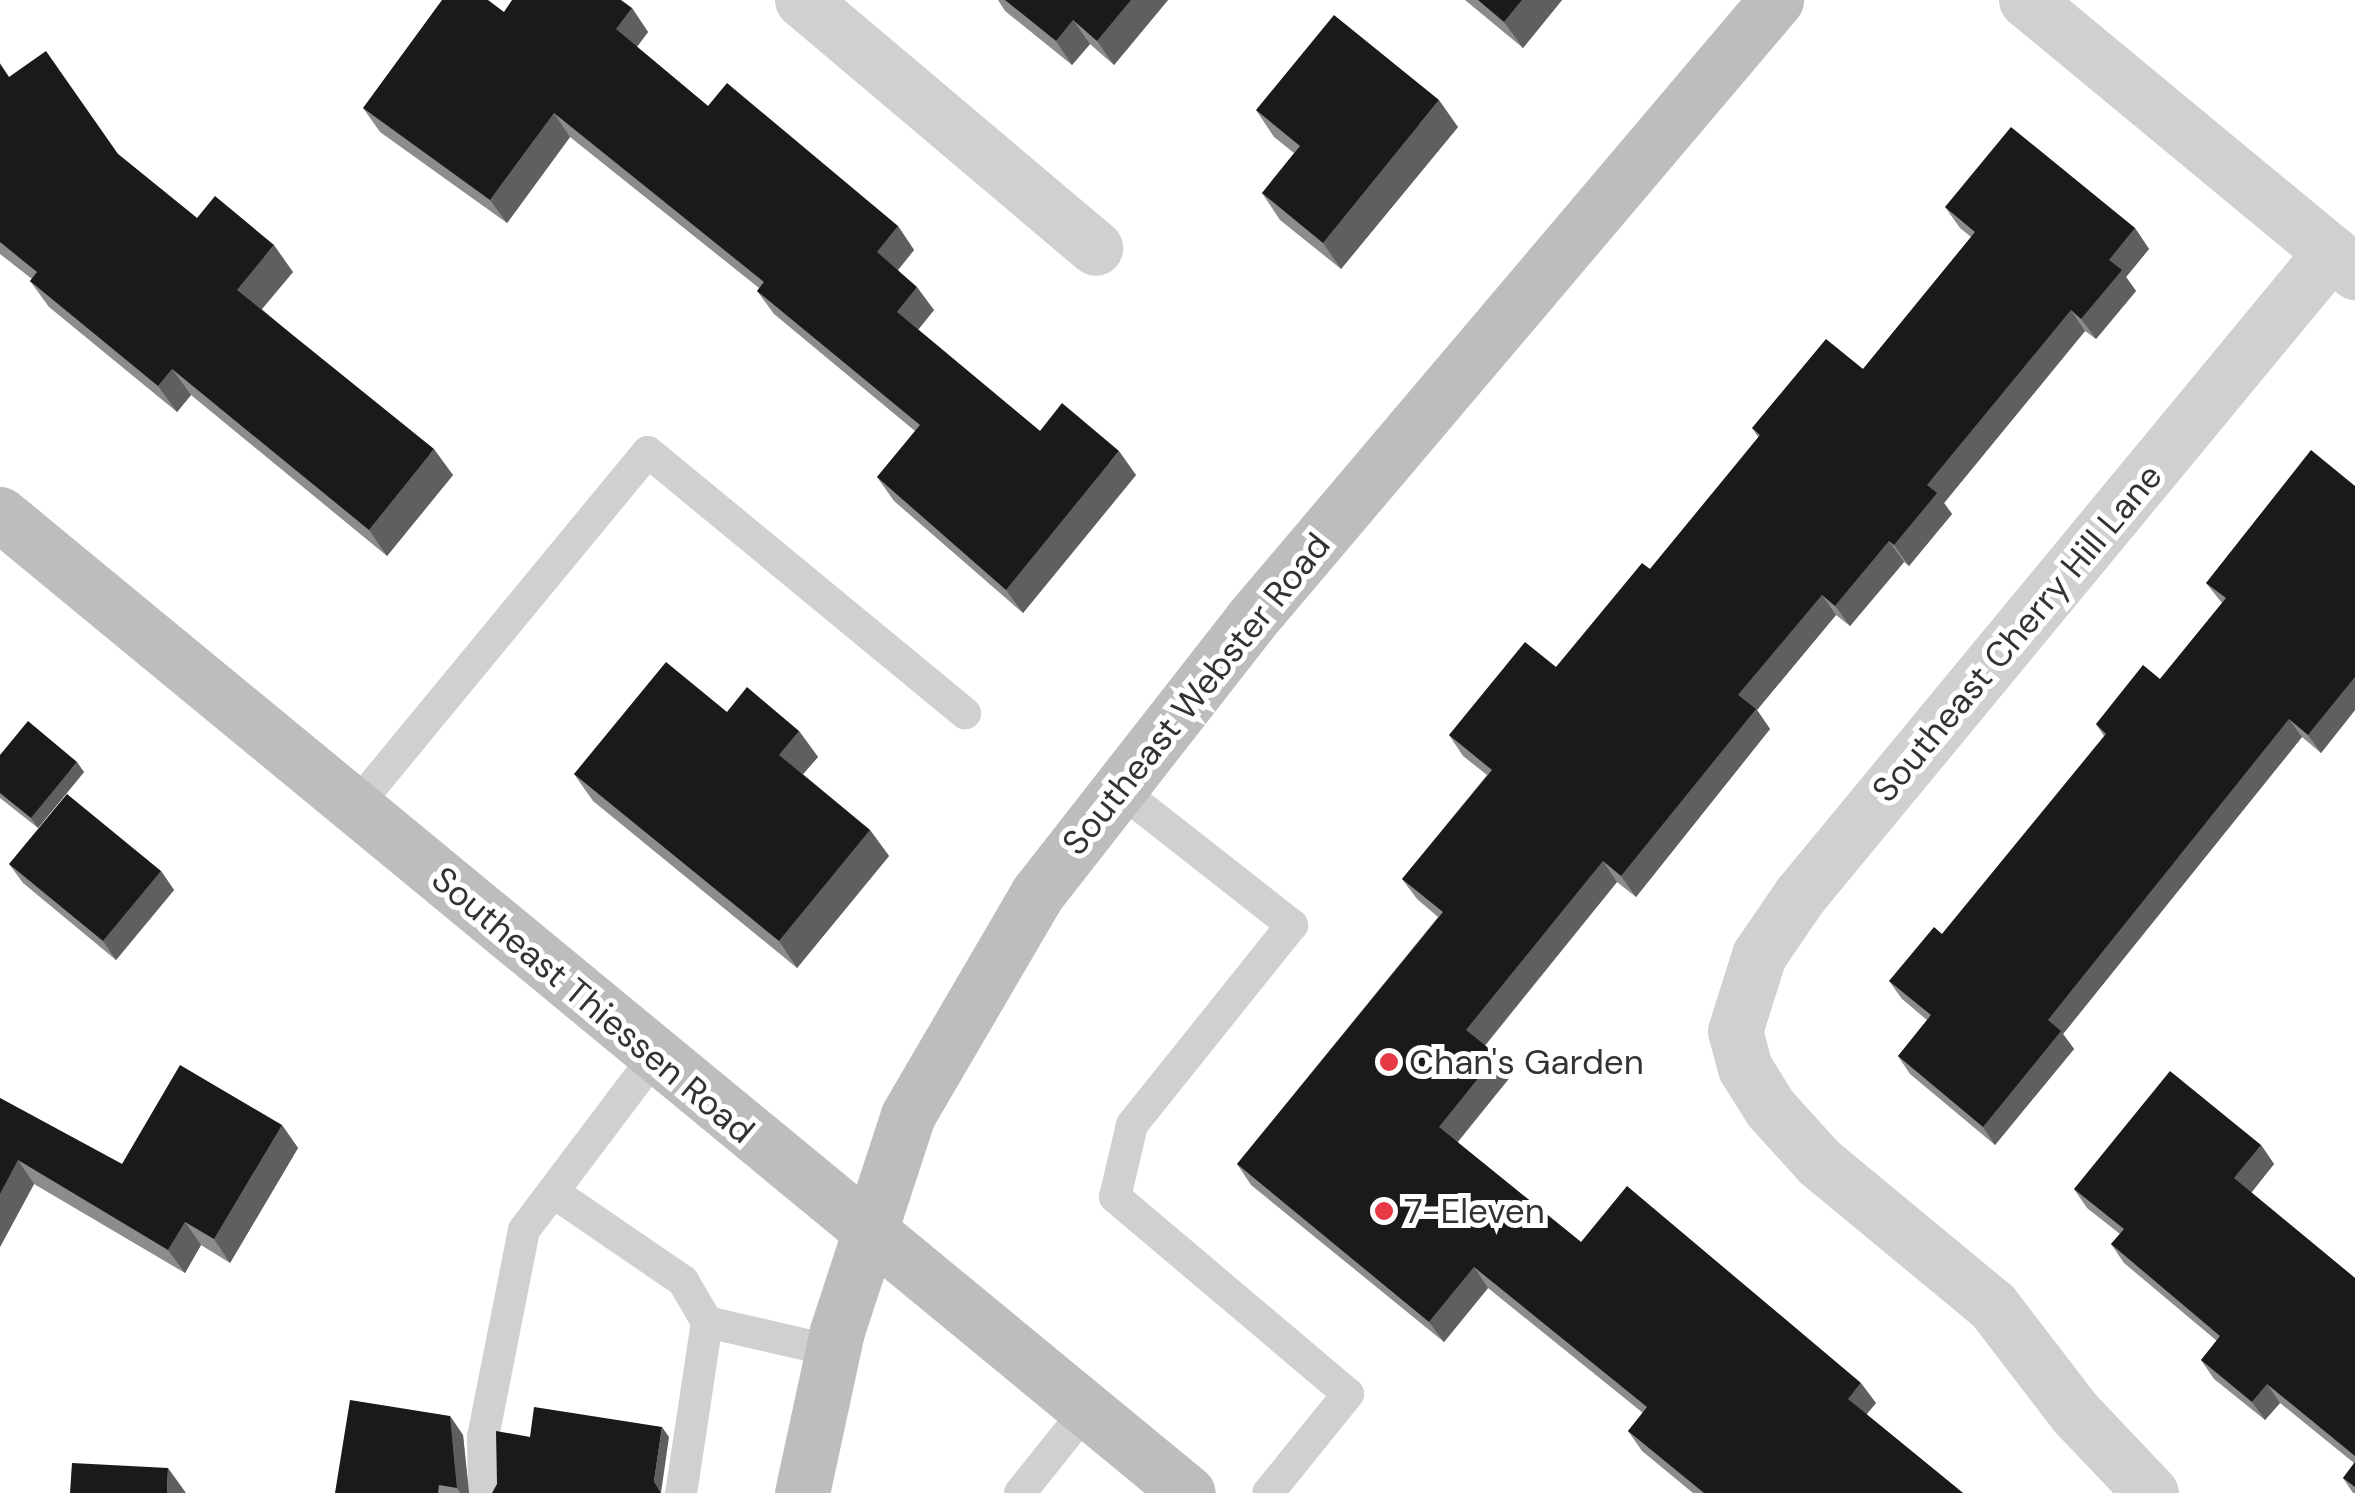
<!DOCTYPE html>
<html>
<head>
<meta charset="utf-8">
<style>
  body { margin:0 }
  #map { position:relative; width:2355px; height:1493px; overflow:hidden; background:#fff; font-family:"DM Sans",sans-serif }
  div>[style] { position:absolute }
  .lane>* { height:32px; margin:-16px; padding:0 16px; transform-origin:16px; border-radius:16px; background:#d0d0d0 }
  .street>* { height:55px; margin:-27.5px; padding:0 27.5px; transform-origin:27.5px; border-radius:27.5px; background:#d0d0d0 }
  .secondary>* { height:55px; margin:-27.5px; padding:0 27.5px; transform-origin:27.5px; border-radius:27.5px; background:#bdbdbd }
  .wall>* { inset:0; background:#8c8c8c }
  .shaded-wall>* { inset:0; background:#5f5f5f }
  .building>* { inset:0; background:#1a1a1a }
  .dots>* { width:28px; height:28px; translate:-50% -50%; box-sizing:border-box; border:5px solid #fff; border-radius:50% }
  span { translate:-50% -50%; white-space:nowrap; text-align:center; line-height:1.15; -webkit-text-stroke:10px #fff; paint-order:stroke }
  .street-label { font-size:35px; color:#333 }
  .poi-label { font-size:35px; color:#333 }
  .left { translate:0 -50%; text-align:left }
</style>
</head>
<body>
<div id="map">
  <div class="lane">
    <div style="left:1116px;top:787px;width:224px;rotate:38.1deg"></div>
    <div style="left:1292px;top:925px;width:256px;rotate:128.7deg"></div>
    <div style="left:1132px;top:1125px;width:74px;rotate:103.3deg"></div>
    <div style="left:1115px;top:1197px;width:305px;rotate:40.2deg"></div>
    <div style="left:1348px;top:1394px;width:127px;rotate:128.9deg"></div>
    <div style="left:355px;top:807px;width:460px;rotate:-50.5deg"></div>
    <div style="left:648px;top:452px;width:411px;rotate:39.5deg"></div>
    <div style="left:553px;top:1192px;width:158px;rotate:34.4deg"></div>
    <div style="left:683px;top:1281px;width:48px;rotate:59.7deg"></div>
    <div style="left:707px;top:1322px;width:173px;rotate:98.6deg"></div>
    <div style="left:707px;top:1322px;width:129px;rotate:13deg"></div>
    <div style="left:484px;top:1493px;width:56px;rotate:-91deg"></div>
    <div style="left:483px;top:1437px;width:211px;rotate:-78.8deg"></div>
    <div style="left:524px;top:1230px;width:218px;rotate:-53deg"></div>
    <div style="left:1020px;top:1493px;width:107px;rotate:-51.4deg"></div>
  </div>
  <div class="street">
    <div style="left:802px;top:0;width:384px;rotate:40.2deg"></div>
    <div style="left:2026px;top:0;width:427px;rotate:39.6deg"></div>
    <div style="left:2151px;top:1493px;width:110px;rotate:-133.5deg"></div>
    <div style="left:2075px;top:1413px;width:135px;rotate:-127.5deg"></div>
    <div style="left:1993px;top:1306px;width:226px;rotate:-140.4deg"></div>
    <div style="left:1819px;top:1162px;width:73px;rotate:-132.2deg"></div>
    <div style="left:1770px;top:1108px;width:47px;rotate:-122deg"></div>
    <div style="left:1745px;top:1068px;width:38px;rotate:-105deg"></div>
    <div style="left:1735px;top:1031px;width:80px;rotate:-72.5deg"></div>
    <div style="left:1759px;top:955px;width:73px;rotate:-55.7deg"></div>
    <div style="left:1800px;top:895px;width:834px;rotate:-50.45deg"></div>
  </div>
  <div class="secondary">
    <div style="left:0;top:514px;width:1539px;rotate:39.49deg"></div>
    <div style="left:802px;top:1493px;width:166px;rotate:-77.8deg"></div>
    <div style="left:837px;top:1331px;width:227px;rotate:-71.8deg"></div>
    <div style="left:908px;top:1115px;width:256px;rotate:-59.7deg"></div>
    <div style="left:1037px;top:894px;width:346px;rotate:-52deg"></div>
    <div style="left:1250px;top:621px;width:814px;rotate:-49.73deg"></div>
  </div>
  <div class="wall">
    <div style="clip-path:polygon(998px 0,1168px 0,1114px 65px,1090px 44px,1072px 65px,1005px 11px)"></div>
    <div style="clip-path:polygon(1465px 0,1562px 0,1523px 48px)"></div>
    <div style="clip-path:polygon(632px 8px,648px 32px,637px 47px,708px 106px,898px 226px,914px 250px,898px 270px,934px 310px,918px 329px,1040px 431px,1136px 475px,1023px 613px,894px 501px,877px 477px,915px 431px,774px 314px,757px 291px,759px 288px,570px 137px,507px 223px,380px 132px,363px 108px,504px 12px)"></div>
    <div style="clip-path:polygon(0 63px,9px 77px,118px 154px,197px 218px,293px 272px,262px 309px,453px 475px,387px 556px,191px 395px,177px 412px,49px 307px,30px 281px,32px 279px,0 254px)"></div>
    <div style="clip-path:polygon(1256px 110px,1458px 127px,1341px 269px,1280px 220px,1262px 193px,1294px 153px,1274px 137px)"></div>
    <div style="clip-path:polygon(1945px 207px,2135px 228px,2149px 249px,2126px 277px,2136px 291px,2096px 339px,2085px 331px,1944px 503px,1952px 514px,1909px 566px,1904px 562px,1850px 626px,1836px 615px,1757px 710px,1770px 729px,1636px 897px,1617px 882px,1485px 1046px,1497px 1055px,1511px 1076px,1457px 1142px,1581px 1242px,1876px 1403px,1866px 1414px,1963px 1493px,1693px 1493px,1642px 1451px,1628px 1431px,1643px 1413px,1488px 1288px,1444px 1342px,1251px 1185px,1237px 1164px,1438px 917px,1417px 899px,1402px 879px,1487px 775px,1463px 756px,1449px 735px,1556px 667px,1650px 569px,1759px 438px,1752px 428px,1863px 369px,1971px 237px,1960px 228px)"></div>
    <div style="clip-path:polygon(2355px 486px,2355px 710px,2321px 753px,2302px 737px,2063px 1034px,2074px 1049px,1995px 1145px,1910px 1074px,1898px 1056px,1927px 1020px,1902px 999px,1889px 981px,1942px 934px,2104px 736px,2096px 724px,2160px 679px,2222px 603px,2206px 583px)"></div>
    <div style="clip-path:polygon(727px 712px,799px 731px,818px 757px,803px 774px,870px 830px,889px 856px,797px 968px,593px 801px,574px 774px)"></div>
    <div style="clip-path:polygon(0 755px,84px 772px,38px 828px,0 798px)"></div>
    <div style="clip-path:polygon(9px 864px,161px 871px,174px 890px,116px 960px,23px 883px)"></div>
    <div style="clip-path:polygon(0 1098px,122px 1164px,282px 1125px,298px 1148px,230px 1263px,201px 1245px,185px 1273px,34px 1184px,0 1247px)"></div>
    <div style="clip-path:polygon(2261px 1145px,2274px 1164px,2251px 1192px,2355px 1278px,2355px 1493px,2353px 1493px,2343px 1478px,2354px 1463px,2280px 1403px,2265px 1420px,2214px 1379px,2201px 1360px,2217px 1341px,2124px 1263px,2111px 1244px,2120px 1234px,2087px 1208px,2074px 1189px)"></div>
    <div style="clip-path:polygon(450px 1416px,463px 1435px,469px 1493px,335px 1493px)"></div>
  </div>
  <div class="shaded-wall">
    <div style="clip-path:polygon(1131px 0,1168px 0,1114px 65px,1097px 41px)"></div>
    <div style="clip-path:polygon(1522px 0,1562px 0,1523px 48px,1504px 22px)"></div>
    <div style="clip-path:polygon(632px 8px,648px 32px,632px 53px,616px 29px)"></div>
    <div style="clip-path:polygon(1073px 20px,1090px 44px,1072px 65px,1056px 41px)"></div>
    <div style="clip-path:polygon(1439px 100px,1458px 127px,1341px 269px,1323px 243px)"></div>
    <div style="clip-path:polygon(554px 113px,570px 137px,507px 223px,490px 200px)"></div>
    <div style="clip-path:polygon(898px 226px,914px 250px,893px 276px,877px 252px)"></div>
    <div style="clip-path:polygon(2135px 228px,2149px 249px,2126px 277px,2136px 291px,2096px 339px,2081px 319px,2109px 260px)"></div>
    <div style="clip-path:polygon(274px 245px,293px 272px,256px 316px,237px 290px)"></div>
    <div style="clip-path:polygon(917px 287px,934px 310px,914px 335px,897px 312px)"></div>
    <div style="clip-path:polygon(2071px 310px,2085px 331px,1944px 503px,1952px 514px,1909px 566px,1894px 545px,1927px 485px)"></div>
    <div style="clip-path:polygon(172px 369px,191px 395px,177px 412px,158px 386px)"></div>
    <div style="clip-path:polygon(434px 449px,453px 475px,387px 556px,369px 530px)"></div>
    <div style="clip-path:polygon(1119px 451px,1136px 475px,1023px 613px,1006px 590px)"></div>
    <div style="clip-path:polygon(1889px 541px,1904px 562px,1850px 626px,1835px 606px)"></div>
    <div style="clip-path:polygon(1822px 595px,1836px 615px,1757px 710px,1770px 729px,1636px 897px,1621px 876px,1738px 695px)"></div>
    <div style="clip-path:polygon(2355px 677px,2355px 710px,2321px 753px,2308px 735px)"></div>
    <div style="clip-path:polygon(2289px 719px,2302px 737px,2063px 1034px,2074px 1049px,1995px 1145px,1983px 1127px,2048px 1020px)"></div>
    <div style="clip-path:polygon(799px 731px,818px 757px,797px 781px,779px 755px)"></div>
    <div style="clip-path:polygon(77px 762px,84px 772px,38px 828px,31px 818px)"></div>
    <div style="clip-path:polygon(870px 830px,889px 856px,797px 968px,779px 941px)"></div>
    <div style="clip-path:polygon(1603px 861px,1617px 882px,1480px 1051px,1466px 1030px)"></div>
    <div style="clip-path:polygon(161px 871px,174px 890px,116px 960px,103px 941px)"></div>
    <div style="clip-path:polygon(1497px 1055px,1511px 1076px,1453px 1148px,1439px 1127px)"></div>
    <div style="clip-path:polygon(282px 1125px,298px 1148px,230px 1263px,214px 1239px)"></div>
    <div style="clip-path:polygon(2261px 1145px,2274px 1164px,2248px 1197px,2234px 1178px)"></div>
    <div style="clip-path:polygon(18px 1160px,34px 1184px,0 1247px,0 1194px)"></div>
    <div style="clip-path:polygon(185px 1222px,201px 1245px,185px 1273px,168px 1250px)"></div>
    <div style="clip-path:polygon(1474px 1267px,1488px 1288px,1444px 1342px,1429px 1322px)"></div>
    <div style="clip-path:polygon(1861px 1383px,1876px 1403px,1862px 1420px,1848px 1399px)"></div>
    <div style="clip-path:polygon(2267px 1384px,2280px 1403px,2265px 1420px,2252px 1402px)"></div>
    <div style="clip-path:polygon(450px 1416px,463px 1435px,469px 1493px,460px 1493px,457px 1488px)"></div>
    <div style="clip-path:polygon(662px 1427px,669px 1437px,661px 1493px,654px 1481px)"></div>
    <div style="clip-path:polygon(168px 1468px,186px 1493px,167px 1493px)"></div>
  </div>
  <div class="building">
    <div style="clip-path:polygon(442px 0,488px 0,504px 12px,512px 0,621px 0,632px 8px,616px 29px,708px 106px,727px 83px,898px 226px,877px 252px,917px 287px,897px 312px,1040px 431px,1062px 403px,1119px 451px,1006px 590px,877px 477px,920px 425px,757px 291px,764px 282px,554px 113px,490px 200px,363px 108px)"></div>
    <div style="clip-path:polygon(1005px 0,1131px 0,1097px 41px,1073px 20px,1056px 41px)"></div>
    <div style="clip-path:polygon(1478px 0,1522px 0,1504px 22px)"></div>
    <div style="clip-path:polygon(1334px 15px,1439px 100px,1323px 243px,1262px 193px,1300px 146px,1256px 110px)"></div>
    <div style="clip-path:polygon(46px 51px,118px 154px,197px 218px,215px 196px,274px 245px,237px 290px,434px 449px,369px 530px,172px 369px,158px 386px,30px 281px,37px 272px,0 242px,0 64px,9px 77px)"></div>
    <div style="clip-path:polygon(2011px 127px,2135px 228px,2109px 260px,2122px 270px,2081px 319px,2071px 310px,1927px 485px,1937px 493px,1894px 545px,1889px 541px,1835px 606px,1822px 595px,1738px 695px,1756px 709px,1621px 876px,1603px 861px,1466px 1030px,1497px 1055px,1439px 1127px,1581px 1242px,1627px 1186px,1861px 1383px,1848px 1399px,1963px 1493px,1704px 1493px,1628px 1431px,1647px 1407px,1474px 1267px,1429px 1322px,1237px 1164px,1443px 912px,1402px 879px,1492px 770px,1449px 735px,1525px 642px,1556px 667px,1642px 563px,1650px 569px,1760px 435px,1752px 428px,1826px 339px,1863px 369px,1975px 232px,1945px 207px)"></div>
    <div style="clip-path:polygon(2311px 450px,2355px 486px,2355px 677px,2308px 735px,2289px 719px,2048px 1020px,2061px 1031px,1983px 1127px,1898px 1056px,1931px 1015px,1889px 981px,1934px 927px,1942px 934px,2106px 734px,2096px 724px,2143px 665px,2160px 679px,2226px 598px,2206px 583px)"></div>
    <div style="clip-path:polygon(666px 662px,727px 712px,747px 687px,799px 731px,779px 755px,870px 830px,779px 941px,574px 774px)"></div>
    <div style="clip-path:polygon(28px 721px,77px 762px,31px 818px,0 793px,0 755px)"></div>
    <div style="clip-path:polygon(67px 794px,161px 871px,103px 941px,9px 864px)"></div>
    <div style="clip-path:polygon(180px 1065px,282px 1125px,214px 1239px,185px 1222px,168px 1250px,18px 1160px,0 1194px,0 1098px,122px 1164px)"></div>
    <div style="clip-path:polygon(2170px 1071px,2261px 1145px,2234px 1178px,2355px 1278px,2355px 1456px,2267px 1384px,2252px 1402px,2201px 1360px,2220px 1336px,2111px 1244px,2124px 1229px,2074px 1189px)"></div>
    <div style="clip-path:polygon(350px 1400px,450px 1416px,457px 1488px,439px 1485px,438px 1493px,335px 1493px)"></div>
    <div style="clip-path:polygon(534px 1407px,662px 1427px,654px 1481px,661px 1493px,492px 1493px,497px 1484px,496px 1431px,530px 1437px)"></div>
    <div style="clip-path:polygon(2355px 1462px,2355px 1487px,2343px 1478px)"></div>
    <div style="clip-path:polygon(72px 1463px,168px 1468px,167px 1493px,70px 1493px)"></div>
  </div>
  <div class="dots">
    <div style="left:1389px;top:1062px;background:#e63946"></div>
    <div style="left:1384px;top:1211px;background:#e63946"></div>
  </div>
  <div class="street-label">
    <span style="left:2017px;top:633px;rotate:-50deg">Southeast Cherry Hill Lane</span>
    <span style="left:1196px;top:694px;rotate:-51deg">Southeast Webster Road</span>
    <span style="left:593px;top:1005px;rotate:40deg">Southeast Thiessen Road</span>
  </div>
  <div class="poi-label">
    <span class="left" style="left:1409px;top:1062px">Chan's Garden</span>
    <span class="left" style="left:1404px;top:1211px">7-Eleven</span>
  </div>
</div>
</body>
</html>
